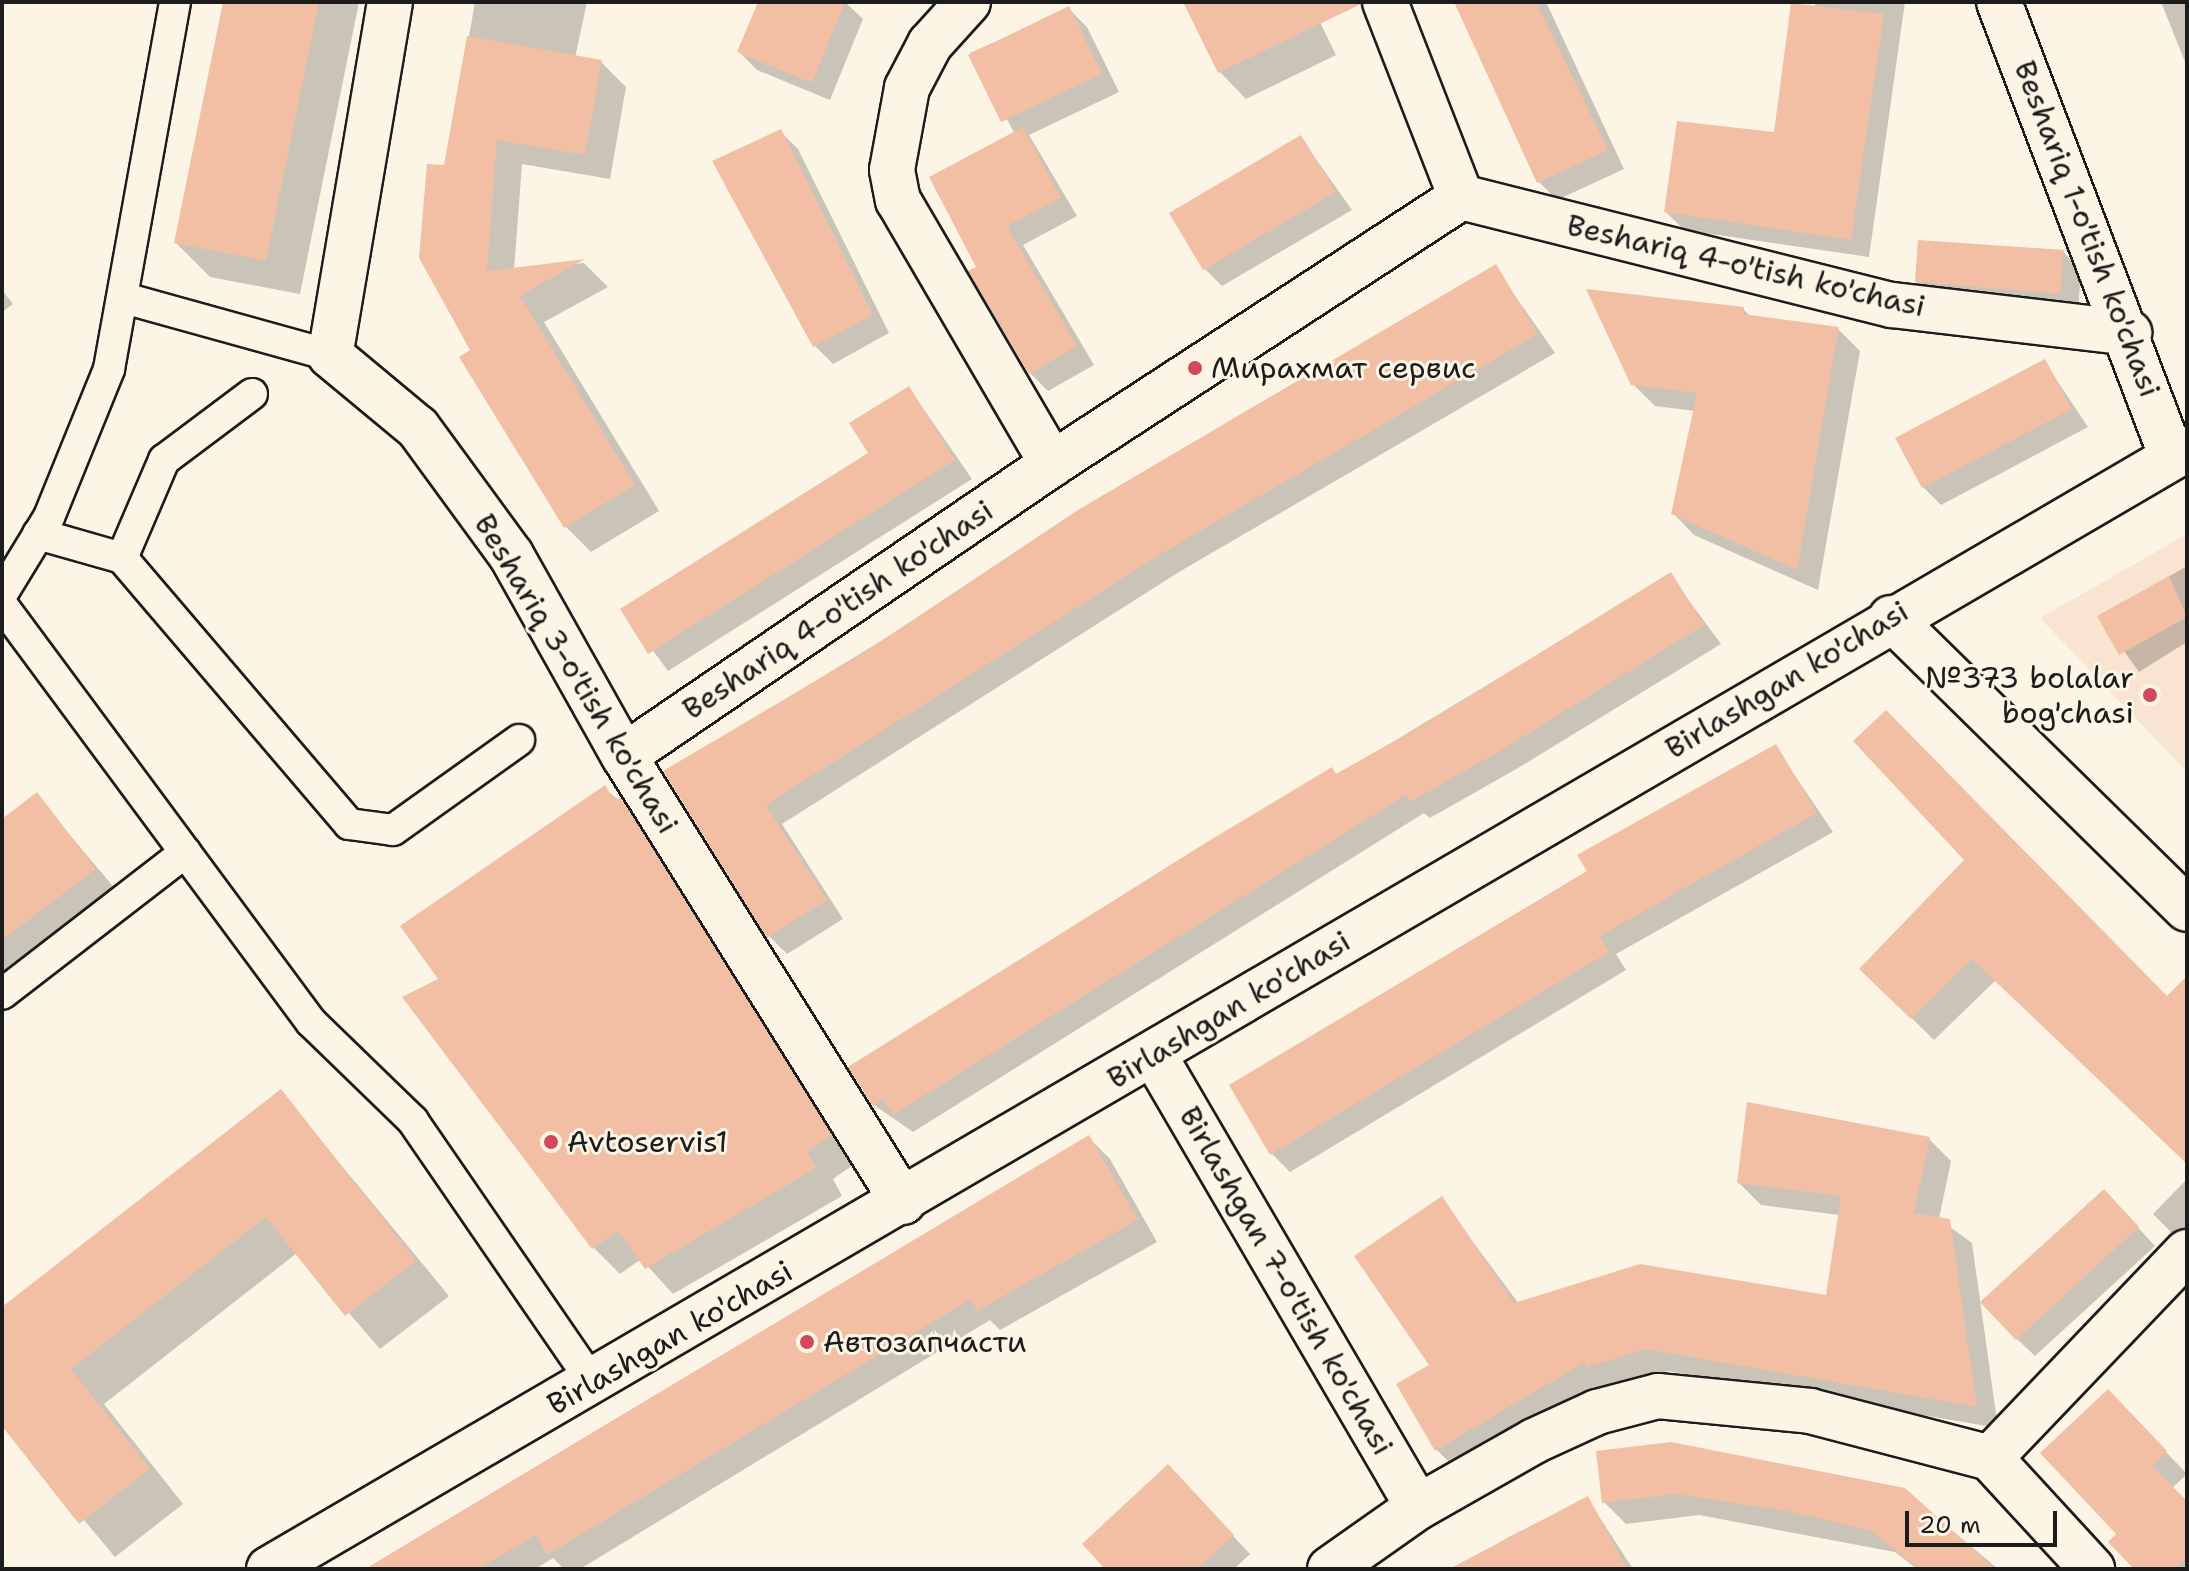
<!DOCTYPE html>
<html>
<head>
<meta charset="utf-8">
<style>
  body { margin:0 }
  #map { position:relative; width:2189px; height:1571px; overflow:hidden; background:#fcf5e5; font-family:"Shantell Sans",sans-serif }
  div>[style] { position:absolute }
  .built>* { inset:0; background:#f9e4d2 }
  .shadow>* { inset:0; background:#0003 }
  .building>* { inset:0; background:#f2bea4 }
  .roads { filter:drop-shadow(2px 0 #1c1c1c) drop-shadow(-2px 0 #1c1c1c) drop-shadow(0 2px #1c1c1c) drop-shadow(0 -2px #1c1c1c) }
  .lane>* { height:30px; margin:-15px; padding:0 15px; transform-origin:15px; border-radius:15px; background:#fcf5e5 }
  .street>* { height:44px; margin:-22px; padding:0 22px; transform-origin:22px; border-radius:22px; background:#fcf5e5 }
  .secondary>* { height:44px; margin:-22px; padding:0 22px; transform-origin:22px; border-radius:22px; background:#fcf5e5 }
  .dots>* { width:22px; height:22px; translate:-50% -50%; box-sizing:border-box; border:4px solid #fcf5e5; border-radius:50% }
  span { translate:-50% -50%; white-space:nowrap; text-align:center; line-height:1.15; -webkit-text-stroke:6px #fcf5e5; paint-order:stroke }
  .street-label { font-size:30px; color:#1c1c1c }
  .poi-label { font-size:30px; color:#1c1c1c }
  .left { translate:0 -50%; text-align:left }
  .right { translate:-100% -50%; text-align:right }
  .frame { position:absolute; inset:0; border:4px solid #1c1c1c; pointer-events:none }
  .scale { position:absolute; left:1905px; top:1511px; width:152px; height:36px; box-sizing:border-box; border:4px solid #1c1c1c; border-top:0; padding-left:10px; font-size:24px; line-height:28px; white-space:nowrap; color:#1c1c1c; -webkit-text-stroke:6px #fcf5e5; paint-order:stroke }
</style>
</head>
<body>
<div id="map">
  <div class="built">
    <div style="clip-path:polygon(2187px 534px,2187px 772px,2040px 618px)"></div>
  </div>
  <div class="shadow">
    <div style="clip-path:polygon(225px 2px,359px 2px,300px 294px,210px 277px,176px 243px)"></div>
    <div style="clip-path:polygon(475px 2px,587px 2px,575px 58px,601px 62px,626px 87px,610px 179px,522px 164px,514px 270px,584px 263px,608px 287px,544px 322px,659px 511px,591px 552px,566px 527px,473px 351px,446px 167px)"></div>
    <div style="clip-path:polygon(760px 2px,845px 2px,863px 19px,830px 100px,757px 70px,739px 52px)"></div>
    <div style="clip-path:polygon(1186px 2px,1310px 2px,1336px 55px,1246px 99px,1220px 72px)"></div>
    <div style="clip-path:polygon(1457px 2px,1546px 2px,1624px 169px,1557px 200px,1539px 182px)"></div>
    <div style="clip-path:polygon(1816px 2px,1905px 2px,1869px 257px,1684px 230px,1666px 212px,1775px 134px)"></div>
    <div style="clip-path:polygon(2161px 2px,2187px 2px,2187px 67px)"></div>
    <div style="clip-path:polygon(1069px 9px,1087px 27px,1119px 92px,1029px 135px,1077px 216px,1023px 245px,1094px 365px,1048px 391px,1030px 373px,979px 268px,1015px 134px,970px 53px)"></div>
    <div style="clip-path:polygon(780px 131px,798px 149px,889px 333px,833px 364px,815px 346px)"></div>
    <div style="clip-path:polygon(1301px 138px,1352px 210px,1222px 286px,1204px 268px)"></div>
    <div style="clip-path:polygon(2063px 252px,2081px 270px,2078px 311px,1935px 300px,1917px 282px)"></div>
    <div style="clip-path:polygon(1495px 267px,1555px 353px,1179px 572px,782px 824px,843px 919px,787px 954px,769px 936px,666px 772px)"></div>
    <div style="clip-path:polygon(2px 290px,13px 304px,2px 312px)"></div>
    <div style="clip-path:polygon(1743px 309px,1751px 317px,1838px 329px,1860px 351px,1818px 590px,1694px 535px,1673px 513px,1695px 411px,1655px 406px,1633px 384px)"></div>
    <div style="clip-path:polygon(2044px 361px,2088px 427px,1941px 505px,1923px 487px)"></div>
    <div style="clip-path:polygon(909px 388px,972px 479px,668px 671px,623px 610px,871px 454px)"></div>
    <div style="clip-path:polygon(2187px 566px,2187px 642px,2139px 672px,2099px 617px)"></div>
    <div style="clip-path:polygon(1670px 575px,1721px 644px,1518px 768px,1430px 818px,1424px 813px,913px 1132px,874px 1105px,851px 1068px)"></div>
    <div style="clip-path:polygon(1775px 746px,1833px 832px,1616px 954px,1626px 970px,1290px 1172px,1272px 1154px,1231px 1086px,1589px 872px)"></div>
    <div style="clip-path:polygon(605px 788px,647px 827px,857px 1162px,833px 1179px,842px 1196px,673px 1294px,641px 1259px,620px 1274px,593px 1247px,441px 980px)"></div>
    <div style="clip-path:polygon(36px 795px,128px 904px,2px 1000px,2px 821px)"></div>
    <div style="clip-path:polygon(1967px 860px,2187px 1017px,2187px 1163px,1996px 980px,1934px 1040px,1862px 969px)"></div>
    <div style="clip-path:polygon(281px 1092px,449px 1296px,380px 1349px,297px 1253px,104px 1404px,183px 1504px,115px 1557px,2px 1422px,2px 1309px)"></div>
    <div style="clip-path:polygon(1749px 1104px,1929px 1139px,1951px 1161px,1939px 1219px,1972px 1243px,1998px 1428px,1668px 1371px,1606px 1385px,1459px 1472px,1437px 1450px,1432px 1365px,1441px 1199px,1519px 1304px,1828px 1298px,1840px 1215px,1761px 1205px,1739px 1183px)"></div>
    <div style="clip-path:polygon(1089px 1138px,1110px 1159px,1157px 1242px,1000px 1330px,990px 1320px,580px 1569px,564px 1569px,553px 1558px,535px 1569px,425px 1569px)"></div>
    <div style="clip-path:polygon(2187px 1179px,2187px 1248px,2153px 1214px)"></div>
    <div style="clip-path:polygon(2122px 1210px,2155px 1246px,2035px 1356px,2017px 1339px)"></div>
    <div style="clip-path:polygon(2129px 1413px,2187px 1474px,2172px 1488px,2187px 1502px,2187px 1569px,2138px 1569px,2118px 1534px)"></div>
    <div style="clip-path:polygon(1598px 1453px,1904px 1490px,1998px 1569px,1917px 1569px,1895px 1552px,1699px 1515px,1626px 1524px,1604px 1502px)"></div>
    <div style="clip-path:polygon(1186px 1485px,1250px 1554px,1234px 1569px,1108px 1569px)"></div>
    <div style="clip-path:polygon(1587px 1498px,1633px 1569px,1457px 1569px,1507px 1538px)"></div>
  </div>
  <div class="building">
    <div style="clip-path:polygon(223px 2px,319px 2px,266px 261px,174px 243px)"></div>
    <div style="clip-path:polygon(758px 2px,845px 2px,812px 83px,737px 52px)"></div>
    <div style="clip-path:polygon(1183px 2px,1361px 2px,1361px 4px,1218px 73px)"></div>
    <div style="clip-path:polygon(1454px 2px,1536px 2px,1608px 150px,1537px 183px)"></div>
    <div style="clip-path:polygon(1791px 3px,1884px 14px,1851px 240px,1664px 212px,1677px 121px,1774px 132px)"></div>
    <div style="clip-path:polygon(1069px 6px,1102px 74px,1001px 122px,968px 55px)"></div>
    <div style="clip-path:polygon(467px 36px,602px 60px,585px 155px,497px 140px,487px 271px,585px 259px,520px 296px,635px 485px,564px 528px,459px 357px,470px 350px,419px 258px,427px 164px,444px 165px)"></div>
    <div style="clip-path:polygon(1023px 127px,1061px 198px,1007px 226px,1077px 346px,1029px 374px,968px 271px,976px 267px,929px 177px)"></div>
    <div style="clip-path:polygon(781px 129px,873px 315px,813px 347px,712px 161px)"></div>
    <div style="clip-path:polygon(1301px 135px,1336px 192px,1203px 270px,1169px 213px)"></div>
    <div style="clip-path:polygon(1918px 240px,2064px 250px,2060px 294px,1915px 282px)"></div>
    <div style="clip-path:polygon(1496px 264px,1538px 334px,1161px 554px,766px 805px,827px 900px,767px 938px,663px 771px,863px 653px,1078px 510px)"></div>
    <div style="clip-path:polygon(1586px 289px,1744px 307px,1743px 314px,1839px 327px,1797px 570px,1671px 514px,1697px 393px,1631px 385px)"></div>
    <div style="clip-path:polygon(2045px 359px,2072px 409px,1922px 488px,1895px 438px)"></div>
    <div style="clip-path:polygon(909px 386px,955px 460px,648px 654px,620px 609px,868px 453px,849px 423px)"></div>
    <div style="clip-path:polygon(1671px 572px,1704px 625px,1500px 751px,1410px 802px,1406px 795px,893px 1115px,883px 1099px,873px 1106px,848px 1067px,1207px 842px,1332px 767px,1336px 774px,1423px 725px)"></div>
    <div style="clip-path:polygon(2169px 576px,2187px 617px,2119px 655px,2097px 616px)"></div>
    <div style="clip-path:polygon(1886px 710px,2167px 996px,2187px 976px,2187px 1164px,1972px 959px,1911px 1019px,1859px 969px,1964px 860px,1853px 741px)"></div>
    <div style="clip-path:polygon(1776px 744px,1817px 813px,1600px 936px,1609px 952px,1270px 1155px,1229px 1085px,1587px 871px,1577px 855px)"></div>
    <div style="clip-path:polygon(605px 785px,615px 801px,620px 797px,832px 1135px,808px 1152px,816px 1168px,645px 1269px,618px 1231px,592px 1249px,402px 997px,438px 979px,400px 926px)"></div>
    <div style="clip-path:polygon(37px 792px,96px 869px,2px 940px,2px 819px)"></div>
    <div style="clip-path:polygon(281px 1089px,416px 1261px,345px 1316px,266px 1217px,71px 1369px,150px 1469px,79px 1524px,2px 1426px,2px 1307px)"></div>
    <div style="clip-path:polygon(1747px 1102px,1930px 1137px,1914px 1213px,1950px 1219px,1977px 1407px,1645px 1349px,1586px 1368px,1585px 1362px,1435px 1451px,1396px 1384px,1429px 1365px,1354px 1256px,1442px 1196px,1514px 1303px,1640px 1264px,1826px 1295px,1841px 1196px,1737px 1183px)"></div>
    <div style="clip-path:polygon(1089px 1135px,1138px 1220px,977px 1311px,971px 1299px,547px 1555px,536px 1535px,478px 1569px,365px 1569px)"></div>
    <div style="clip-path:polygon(2104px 1189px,2139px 1227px,2016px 1340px,1980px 1302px)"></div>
    <div style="clip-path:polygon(2108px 1389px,2167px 1451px,2152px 1466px,2187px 1501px,2187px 1557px,2175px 1569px,2134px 1569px,2108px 1542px,2116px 1534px,2040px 1453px)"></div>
    <div style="clip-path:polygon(1671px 1442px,1905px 1488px,1995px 1569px,1919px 1569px,1871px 1531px,1787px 1511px,1676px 1494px,1602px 1503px,1596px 1451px)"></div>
    <div style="clip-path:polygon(1168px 1464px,1234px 1535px,1197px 1569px,1105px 1569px,1082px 1544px)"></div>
    <div style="clip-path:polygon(1588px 1496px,1627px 1569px,1449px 1569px)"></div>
  </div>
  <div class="roads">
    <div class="lane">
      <div style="left:124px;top:298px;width:214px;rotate:15.5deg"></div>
      <div style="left:38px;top:534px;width:87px;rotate:15.9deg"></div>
      <div style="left:122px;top:558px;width:350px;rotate:49.5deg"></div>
      <div style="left:349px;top:824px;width:44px;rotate:7.8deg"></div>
      <div style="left:393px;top:830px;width:155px;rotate:-35.5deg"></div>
      <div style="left:122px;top:558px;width:107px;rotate:-66.8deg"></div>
      <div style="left:164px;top:460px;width:110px;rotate:-36.9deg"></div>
      <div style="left:2px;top:594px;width:90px;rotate:-58.6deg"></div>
      <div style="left:49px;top:517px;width:160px;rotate:-67.9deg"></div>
      <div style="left:109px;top:369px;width:373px;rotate:-79.8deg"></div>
      <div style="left:2px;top:605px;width:519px;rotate:53.46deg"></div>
      <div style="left:311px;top:1022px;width:142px;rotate:44.1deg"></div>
      <div style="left:413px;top:1121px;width:318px;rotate:55.5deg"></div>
      <div style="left:2px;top:994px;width:232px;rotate:-37.7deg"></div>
    </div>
    <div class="street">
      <div style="left:390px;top:2px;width:358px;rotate:99.6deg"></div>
      <div style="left:330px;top:355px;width:114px;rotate:39.7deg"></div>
      <div style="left:418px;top:428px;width:157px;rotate:53.8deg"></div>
      <div style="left:511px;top:555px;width:231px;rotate:60.7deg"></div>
      <div style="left:624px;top:756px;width:526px;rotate:57.97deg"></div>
      <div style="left:968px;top:2px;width:57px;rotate:132.1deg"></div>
      <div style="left:930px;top:44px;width:50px;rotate:117.6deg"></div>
      <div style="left:907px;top:88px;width:83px;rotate:100.4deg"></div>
      <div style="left:892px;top:170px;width:31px;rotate:79deg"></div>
      <div style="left:898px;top:200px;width:306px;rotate:59.7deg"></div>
      <div style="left:1385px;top:2px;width:209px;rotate:68.7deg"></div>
      <div style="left:1999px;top:2px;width:487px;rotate:69.2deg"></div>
      <div style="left:1891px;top:618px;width:415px;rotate:44.5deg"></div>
      <div style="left:624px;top:756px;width:518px;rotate:-34.3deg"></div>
      <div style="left:1052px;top:464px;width:488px;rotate:-33.1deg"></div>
      <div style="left:1461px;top:197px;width:444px;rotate:14.1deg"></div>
      <div style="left:1892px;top:305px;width:239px;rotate:6.7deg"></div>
      <div style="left:1154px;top:1055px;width:523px;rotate:59.71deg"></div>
      <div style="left:1990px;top:1458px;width:285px;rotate:-46.3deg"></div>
      <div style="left:1330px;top:1569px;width:108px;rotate:-35.2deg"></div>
      <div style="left:1418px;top:1507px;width:133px;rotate:-29.6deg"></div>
      <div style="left:1534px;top:1441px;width:69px;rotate:-24.7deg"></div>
      <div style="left:1597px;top:1412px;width:63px;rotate:-14.7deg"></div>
      <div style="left:1658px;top:1396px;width:153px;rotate:5.6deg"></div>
      <div style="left:1810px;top:1411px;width:186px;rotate:14.6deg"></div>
      <div style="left:1990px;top:1458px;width:151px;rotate:47.4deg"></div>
    </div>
    <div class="secondary">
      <div style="left:269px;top:1569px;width:2221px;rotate:-30.28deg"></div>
    </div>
  </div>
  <div class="dots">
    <div style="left:1195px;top:368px;background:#d1495b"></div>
    <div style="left:2150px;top:695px;background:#d1495b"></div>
    <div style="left:551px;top:1142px;background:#d1495b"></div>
    <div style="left:807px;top:1342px;background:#d1495b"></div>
  </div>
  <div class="street-label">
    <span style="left:2087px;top:229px;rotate:69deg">Beshariq 1-o'tish ko'chasi</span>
    <span style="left:1746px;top:266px;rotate:13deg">Beshariq 4-o'tish ko'chasi</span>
    <span style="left:838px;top:610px;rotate:-34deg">Beshariq 4-o'tish ko'chasi</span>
    <span style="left:576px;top:674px;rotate:59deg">Beshariq 3-o'tish ko'chasi</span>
    <span style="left:1787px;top:680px;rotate:-31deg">Birlashgan ko'chasi</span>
    <span style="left:1229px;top:1010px;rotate:-31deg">Birlashgan ko'chasi</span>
    <span style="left:1286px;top:1281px;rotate:60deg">Birlashgan 7-o'tish ko'chasi</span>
    <span style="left:670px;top:1338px;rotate:-30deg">Birlashgan ko'chasi</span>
  </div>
  <div class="poi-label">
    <span class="left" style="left:1211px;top:368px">Мирахмат сервис</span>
    <span class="right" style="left:2134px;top:695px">№373 bolalar<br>bog'chasi</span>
    <span class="left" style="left:567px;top:1142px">Avtoservis1</span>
    <span class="left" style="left:823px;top:1342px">Автозапчасти</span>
  </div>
  <div class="frame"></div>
  <div class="scale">20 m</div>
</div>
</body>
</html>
